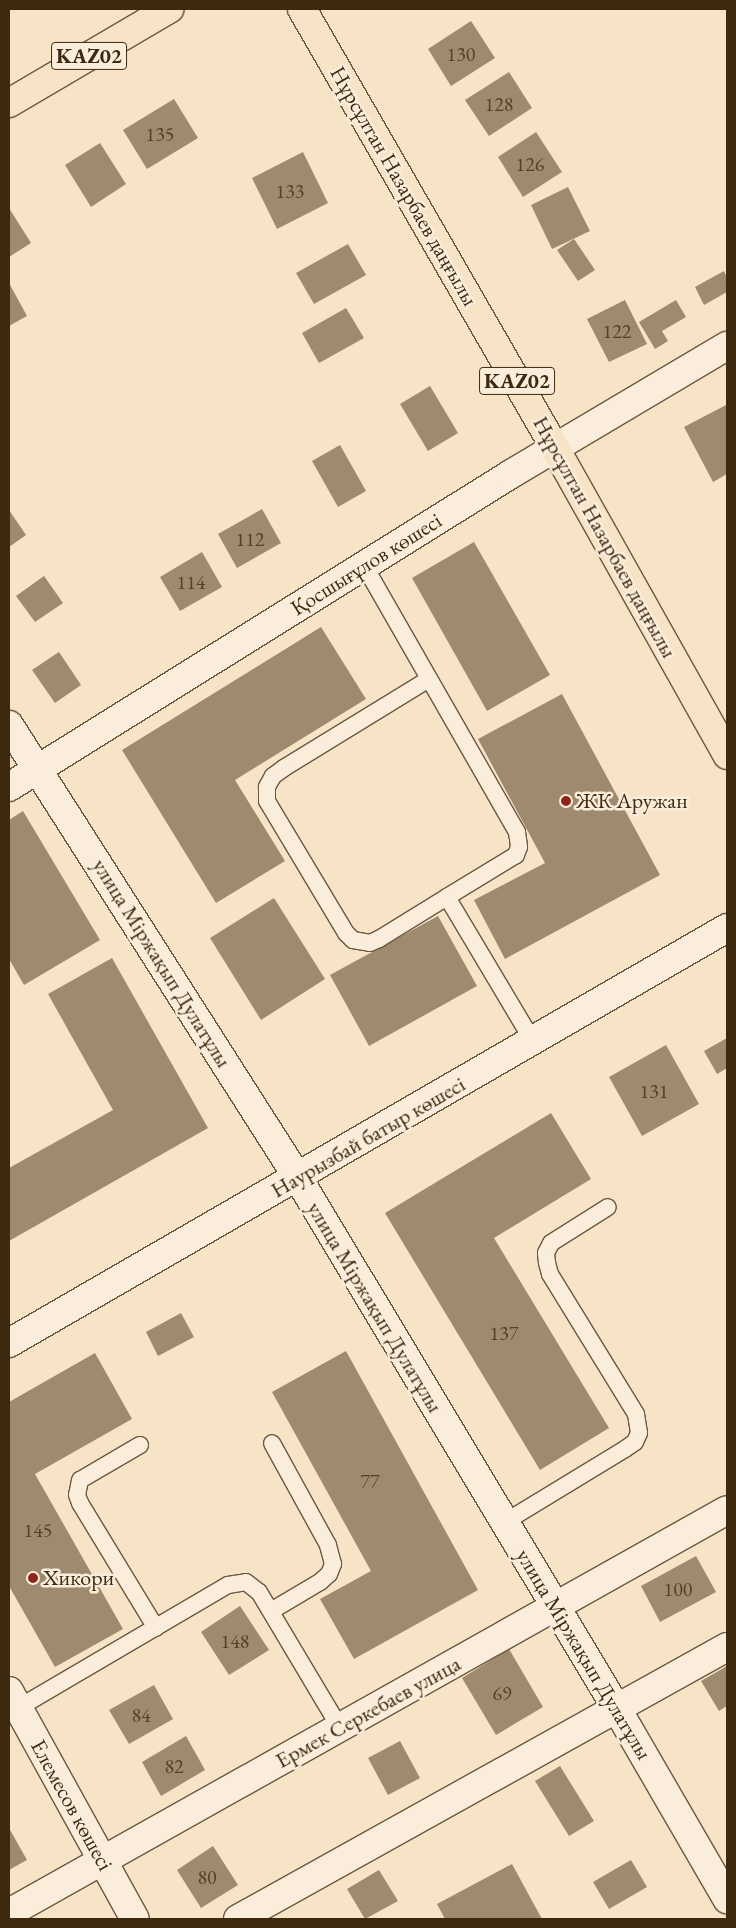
<!DOCTYPE html>
<html>
<head>
<meta charset="utf-8">
<style>
  body { margin:0 }
  #map { position:relative; width:736px; height:1928px; overflow:hidden; background:#f7e4c7; font-family:"EB Garamond",serif }
  div>[style] { position:absolute }
  .building>* { inset:0; background:#9e8a6f }
  .roads { filter:drop-shadow(1px 0 #6c573e) drop-shadow(-1px 0 #6c573e) drop-shadow(0 1px #6c573e) drop-shadow(0 -1px #6c573e) }
  .service>* { height:16px; margin:-8px; padding:0 8px; transform-origin:8px; border-radius:8px; background:#faeddb }
  .minor>* { height:28px; margin:-14px; padding:0 14px; transform-origin:14px; border-radius:14px; background:#faeddb }
  .tertiary>* { height:28px; margin:-14px; padding:0 14px; transform-origin:14px; border-radius:14px; background:#faeddb }
  .trunk>* { height:28px; margin:-14px; padding:0 14px; transform-origin:14px; border-radius:14px; background:#f7e4c7 }
  .dots>* { width:14px; height:14px; translate:-50% -50%; box-sizing:border-box; border:2px solid #faeddb; border-radius:50% }
  span { translate:-50% -50%; white-space:nowrap; text-align:center; line-height:1.15; -webkit-text-stroke:5px #faeddb; paint-order:stroke }
  .number-label { font-size:20px; color:#554028 }
  .number-label span { -webkit-text-stroke-width:0 }
  .shield-label span { padding:1px 4px; background:#faeddb; border:1px solid; border-radius:4px; -webkit-text-stroke-width:0 }
  .shield-label { font-size:21px; color:#3d2810; font-weight:700 }
  .street-label { font-size:22px; color:#3d2810 }
  .poi-label { font-size:22px; color:#3d2810 }
  .left { translate:0 -50%; text-align:left }
  .frame { position:absolute; inset:0; border:10px solid #3d2810; pointer-events:none }
</style>
</head>
<body>
<div id="map">
  <div class="building">
    <div style="clip-path:polygon(471px 21px,495px 58px,451px 86px,428px 49px)"></div>
    <div style="clip-path:polygon(509px 72px,532px 108px,489px 136px,465px 100px)"></div>
    <div style="clip-path:polygon(174px 99px,198px 138px,147px 169px,123px 130px)"></div>
    <div style="clip-path:polygon(536px 132px,562px 172px,523px 197px,498px 157px)"></div>
    <div style="clip-path:polygon(100px 143px,126px 184px,91px 207px,65px 165px)"></div>
    <div style="clip-path:polygon(303px 152px,328px 203px,277px 229px,252px 178px)"></div>
    <div style="clip-path:polygon(568px 187px,590px 231px,552px 249px,531px 205px)"></div>
    <div style="clip-path:polygon(9px 208px,31px 243px,9px 257px)"></div>
    <div style="clip-path:polygon(574px 239px,595px 270px,578px 281px,557px 250px)"></div>
    <div style="clip-path:polygon(348px 244px,366px 275px,314px 304px,296px 273px)"></div>
    <div style="clip-path:polygon(724px 271px,727px 278px,727px 292px,704px 305px,695px 287px)"></div>
    <div style="clip-path:polygon(9px 283px,27px 316px,9px 326px)"></div>
    <div style="clip-path:polygon(625px 300px,647px 344px,609px 362px,587px 319px)"></div>
    <div style="clip-path:polygon(676px 300px,686px 317px,662px 331px,668px 341px,655px 349px,639px 322px)"></div>
    <div style="clip-path:polygon(346px 308px,364px 338px,319px 363px,302px 333px)"></div>
    <div style="clip-path:polygon(430px 386px,458px 433px,428px 451px,400px 404px)"></div>
    <div style="clip-path:polygon(726px 405px,727px 474px,713px 482px,684px 427px)"></div>
    <div style="clip-path:polygon(340px 445px,366px 491px,338px 507px,312px 461px)"></div>
    <div style="clip-path:polygon(262px 509px,281px 543px,237px 568px,218px 534px)"></div>
    <div style="clip-path:polygon(9px 510px,26px 535px,9px 547px)"></div>
    <div style="clip-path:polygon(474px 542px,550px 675px,487px 711px,412px 578px)"></div>
    <div style="clip-path:polygon(202px 552px,222px 587px,180px 611px,160px 577px)"></div>
    <div style="clip-path:polygon(44px 576px,63px 603px,35px 622px,16px 596px)"></div>
    <div style="clip-path:polygon(321px 627px,366px 699px,235px 780px,285px 861px,216px 903px,122px 750px)"></div>
    <div style="clip-path:polygon(59px 652px,81px 685px,55px 703px,32px 670px)"></div>
    <div style="clip-path:polygon(562px 694px,660px 875px,505px 959px,474px 900px,545px 863px,478px 739px)"></div>
    <div style="clip-path:polygon(23px 811px,100px 940px,24px 985px,9px 959px,9px 820px)"></div>
    <div style="clip-path:polygon(274px 898px,325px 979px,261px 1020px,210px 938px)"></div>
    <div style="clip-path:polygon(438px 916px,477px 986px,369px 1046px,330px 975px)"></div>
    <div style="clip-path:polygon(112px 958px,208px 1128px,9px 1241px,9px 1168px,113px 1110px,48px 994px)"></div>
    <div style="clip-path:polygon(727px 1038px,727px 1068px,717px 1074px,704px 1051px)"></div>
    <div style="clip-path:polygon(666px 1045px,699px 1104px,642px 1136px,609px 1077px)"></div>
    <div style="clip-path:polygon(551px 1113px,591px 1179px,494px 1238px,609px 1428px,540px 1470px,385px 1213px)"></div>
    <div style="clip-path:polygon(181px 1313px,194px 1337px,158px 1356px,146px 1332px)"></div>
    <div style="clip-path:polygon(346px 1351px,478px 1590px,354px 1659px,320px 1599px,371px 1571px,272px 1392px)"></div>
    <div style="clip-path:polygon(95px 1353px,132px 1419px,35px 1474px,123px 1629px,55px 1667px,9px 1586px,9px 1402px)"></div>
    <div style="clip-path:polygon(696px 1556px,716px 1592px,660px 1622px,641px 1586px)"></div>
    <div style="clip-path:polygon(240px 1606px,269px 1650px,229px 1675px,201px 1632px)"></div>
    <div style="clip-path:polygon(509px 1649px,543px 1707px,496px 1735px,462px 1678px)"></div>
    <div style="clip-path:polygon(727px 1666px,727px 1706px,719px 1711px,701px 1681px)"></div>
    <div style="clip-path:polygon(154px 1685px,173px 1719px,129px 1744px,109px 1710px)"></div>
    <div style="clip-path:polygon(186px 1736px,205px 1770px,161px 1796px,142px 1762px)"></div>
    <div style="clip-path:polygon(400px 1741px,420px 1778px,388px 1795px,368px 1758px)"></div>
    <div style="clip-path:polygon(560px 1766px,594px 1821px,569px 1836px,535px 1781px)"></div>
    <div style="clip-path:polygon(9px 1828px,27px 1860px,9px 1870px)"></div>
    <div style="clip-path:polygon(213px 1846px,238px 1885px,201px 1908px,177px 1870px)"></div>
    <div style="clip-path:polygon(631px 1860px,647px 1887px,609px 1909px,593px 1882px)"></div>
    <div style="clip-path:polygon(512px 1864px,542px 1919px,445px 1919px,437px 1904px)"></div>
    <div style="clip-path:polygon(379px 1870px,398px 1901px,365px 1919px,347px 1889px)"></div>
  </div>
  <div class="roads">
    <div class="service">
      <div style="left:364px;top:565px;width:308px;rotate:60.2deg"></div>
      <div style="left:517px;top:832px;width:15px;rotate:82deg"></div>
      <div style="left:519px;top:847px;width:9px;rotate:111deg"></div>
      <div style="left:516px;top:855px;width:81px;rotate:148.7deg"></div>
      <div style="left:447px;top:897px;width:168px;rotate:59.2deg"></div>
      <div style="left:429px;top:679px;width:170px;rotate:148.5deg"></div>
      <div style="left:284px;top:768px;width:14px;rotate:144deg"></div>
      <div style="left:273px;top:776px;width:13px;rotate:119deg"></div>
      <div style="left:267px;top:787px;width:14px;rotate:90deg"></div>
      <div style="left:267px;top:801px;width:154px;rotate:59.1deg"></div>
      <div style="left:346px;top:933px;width:10px;rotate:45deg"></div>
      <div style="left:353px;top:940px;width:17px;rotate:10deg"></div>
      <div style="left:370px;top:943px;width:10px;rotate:-24deg"></div>
      <div style="left:379px;top:939px;width:80px;rotate:-31.7deg"></div>
      <div style="left:140px;top:1445px;width:69px;rotate:149.7deg"></div>
      <div style="left:80px;top:1480px;width:15px;rotate:101deg"></div>
      <div style="left:77px;top:1495px;width:9px;rotate:69deg"></div>
      <div style="left:80px;top:1503px;width:146px;rotate:58.7deg"></div>
      <div style="left:505px;top:1522px;width:140px;rotate:-31.3deg"></div>
      <div style="left:625px;top:1449px;width:12px;rotate:-35deg"></div>
      <div style="left:635px;top:1442px;width:10px;rotate:-66deg"></div>
      <div style="left:639px;top:1433px;width:19px;rotate:-99deg"></div>
      <div style="left:636px;top:1414px;width:164px;rotate:-121.6deg"></div>
      <div style="left:550px;top:1274px;width:11px;rotate:-105deg"></div>
      <div style="left:547px;top:1263px;width:10px;rotate:-96deg"></div>
      <div style="left:546px;top:1253px;width:11px;rotate:-63deg"></div>
      <div style="left:551px;top:1243px;width:67px;rotate:-32.3deg"></div>
      <div style="left:271px;top:1611px;width:57px;rotate:-30.6deg"></div>
      <div style="left:320px;top:1582px;width:12px;rotate:-42deg"></div>
      <div style="left:329px;top:1574px;width:11px;rotate:-68deg"></div>
      <div style="left:333px;top:1564px;width:20px;rotate:-105deg"></div>
      <div style="left:328px;top:1545px;width:116px;rotate:-118.8deg"></div>
      <div style="left:18px;top:1708px;width:243px;rotate:-30.4deg"></div>
      <div style="left:228px;top:1585px;width:18px;rotate:-9deg"></div>
      <div style="left:246px;top:1582px;width:16px;rotate:38deg"></div>
      <div style="left:259px;top:1592px;width:158px;rotate:59.2deg"></div>
    </div>
    <div class="minor">
      <div style="left:9px;top:725px;width:537px;rotate:57.46deg"></div>
      <div style="left:298px;top:1178px;width:619px;rotate:59deg"></div>
      <div style="left:617px;top:1709px;width:220px;rotate:59.9deg"></div>
      <div style="left:9px;top:787px;width:592px;rotate:-31.94deg"></div>
      <div style="left:511px;top:474px;width:251px;rotate:-30.7deg"></div>
      <div style="left:9px;top:1691px;width:260px;rotate:61.1deg"></div>
      <div style="left:9px;top:1913px;width:823px;rotate:-29.3deg"></div>
      <div style="left:238px;top:1919px;width:560px;rotate:-29.08deg"></div>
    </div>
    <div class="tertiary">
      <div style="left:9px;top:1343px;width:829px;rotate:-30.03deg"></div>
    </div>
    <div class="trunk">
      <div style="left:302px;top:9px;width:507px;rotate:60.04deg"></div>
      <div style="left:555px;top:448px;width:352px;rotate:60.7deg"></div>
      <div style="left:9px;top:103px;width:186px;rotate:-30.4deg"></div>
    </div>
  </div>
  <div class="dots">
    <div style="left:566px;top:801px;background:#8f2418"></div>
    <div style="left:33px;top:1578px;background:#8f2418"></div>
  </div>
  <div class="number-label">
    <span style="left:461px;top:54px">130</span>
    <span style="left:499px;top:104px">128</span>
    <span style="left:160px;top:134px">135</span>
    <span style="left:530px;top:164px">126</span>
    <span style="left:290px;top:191px">133</span>
    <span style="left:617px;top:331px">122</span>
    <span style="left:250px;top:539px">112</span>
    <span style="left:191px;top:582px">114</span>
    <span style="left:654px;top:1091px">131</span>
    <span style="left:504px;top:1333px">137</span>
    <span style="left:370px;top:1481px">77</span>
    <span style="left:38px;top:1530px">145</span>
    <span style="left:678px;top:1589px">100</span>
    <span style="left:235px;top:1641px">148</span>
    <span style="left:502px;top:1693px">69</span>
    <span style="left:141px;top:1715px">84</span>
    <span style="left:174px;top:1766px">82</span>
    <span style="left:207px;top:1877px">80</span>
  </div>
  <div class="shield-label">
    <span style="left:89px;top:56px">KАZ02</span>
    <span style="left:517px;top:381px">KАZ02</span>
  </div>
  <div class="street-label">
    <span style="left:404px;top:186px;rotate:60deg">Нұрсұлтан Назарбаев даңғылы</span>
    <span style="left:605px;top:537px;rotate:61deg">Нұрсұлтан Назарбаев даңғылы</span>
    <span style="left:366px;top:564px;rotate:-32deg">Қосшығұлов көшесі</span>
    <span style="left:162px;top:963px;rotate:58deg">улица Міржақып Дулатұлы</span>
    <span style="left:368px;top:1137px;rotate:-30deg">Наурызбай батыр көшесі</span>
    <span style="left:375px;top:1307px;rotate:59deg">улица Міржақып Дулатұлы</span>
    <span style="left:584px;top:1654px;rotate:59deg">улица Міржақып Дулатұлы</span>
    <span style="left:368px;top:1712px;rotate:-29deg">Ермек Серкебаев улица</span>
    <span style="left:72px;top:1805px;rotate:61deg">Елемесов көшесі</span>
  </div>
  <div class="poi-label">
    <span class="left" style="left:576px;top:801px">ЖК Аружан</span>
    <span class="left" style="left:43px;top:1578px">Хикори</span>
  </div>
  <div class="frame"></div>
</div>
</body>
</html>
